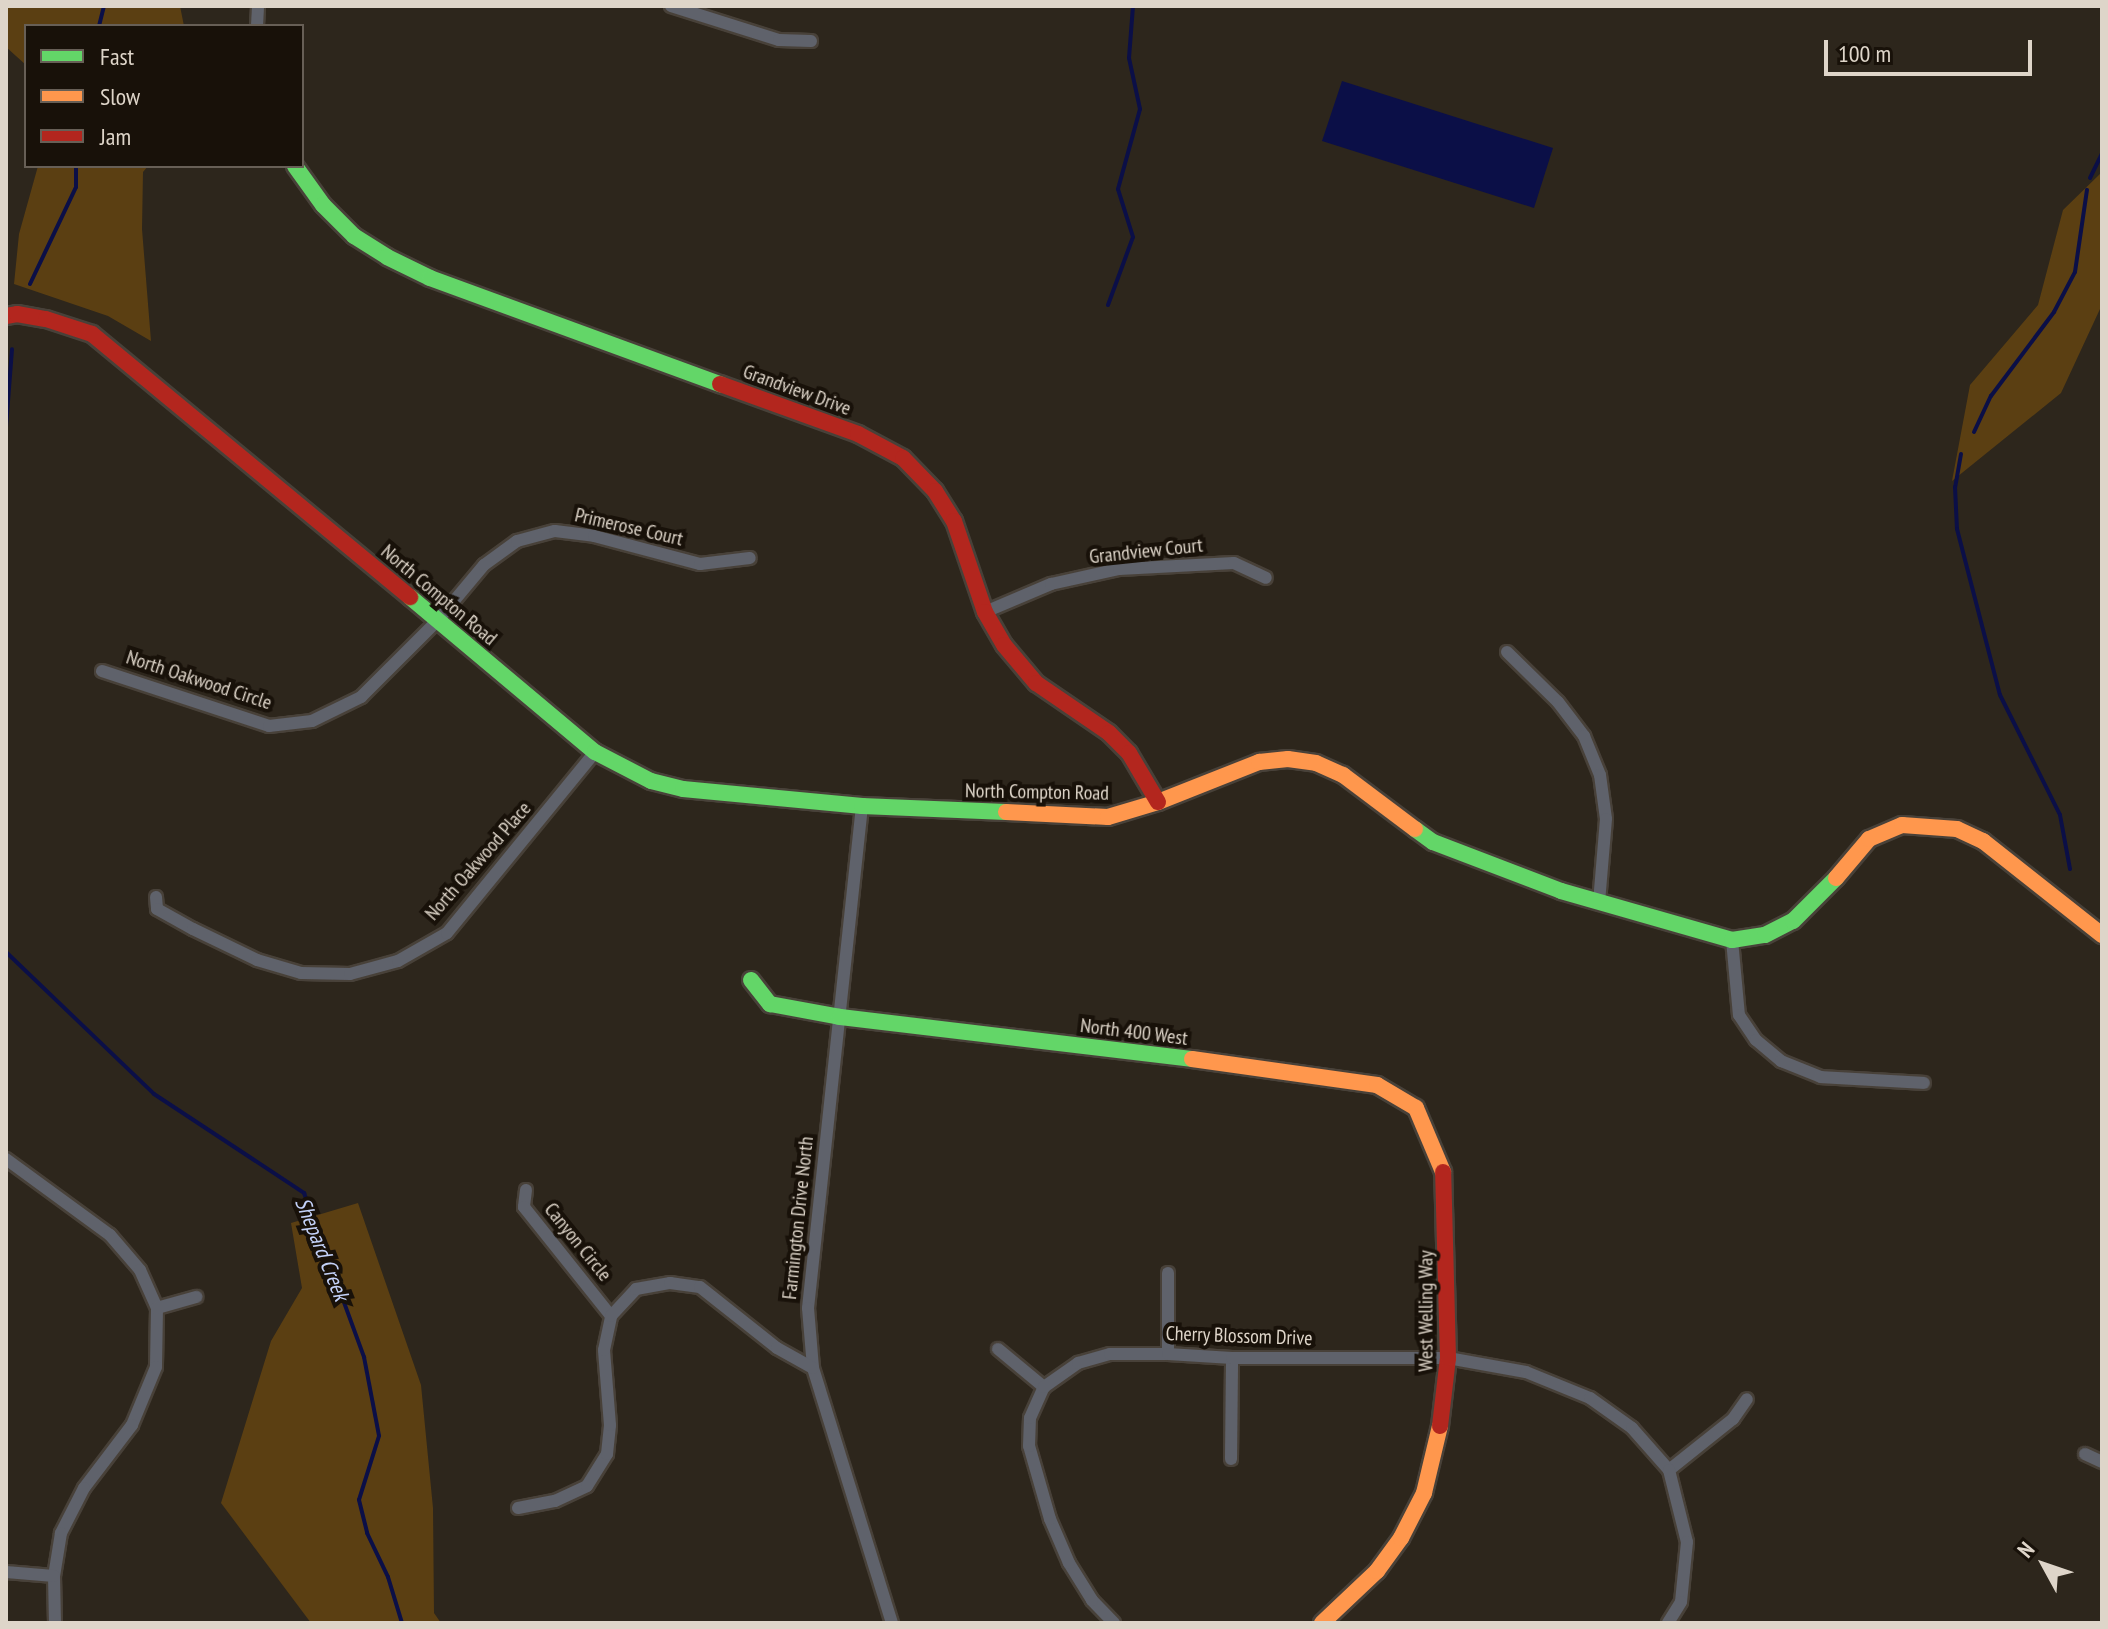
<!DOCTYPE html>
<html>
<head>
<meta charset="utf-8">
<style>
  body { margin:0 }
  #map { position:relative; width:2108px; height:1629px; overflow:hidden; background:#2d261c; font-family:"PT Sans Narrow",sans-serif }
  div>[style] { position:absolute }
  .green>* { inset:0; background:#5b3f12 }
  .water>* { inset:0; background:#0b0f47 }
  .stream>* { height:4px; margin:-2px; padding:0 2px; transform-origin:2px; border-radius:2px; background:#0b0f47 }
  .roads { filter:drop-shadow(2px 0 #484139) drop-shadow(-2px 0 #484139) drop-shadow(0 2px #484139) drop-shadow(0 -2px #484139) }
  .street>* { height:12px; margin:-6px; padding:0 6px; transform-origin:6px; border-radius:6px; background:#5f626b }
  .fast>* { height:16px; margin:-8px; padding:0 8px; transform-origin:8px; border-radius:8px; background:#63d668 }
  .slow>* { height:16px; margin:-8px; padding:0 8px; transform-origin:8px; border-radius:8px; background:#ff974d }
  .jam>* { height:16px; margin:-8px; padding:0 8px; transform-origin:8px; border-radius:8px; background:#b3261e }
  span { translate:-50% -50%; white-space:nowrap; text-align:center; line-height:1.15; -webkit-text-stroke:8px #181109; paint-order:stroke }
  .street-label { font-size:20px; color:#ded5c9 }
  .water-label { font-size:22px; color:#c4d2f9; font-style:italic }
  .frame { position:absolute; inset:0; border:8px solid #ded5c9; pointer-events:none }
  .legend { position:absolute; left:24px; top:24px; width:280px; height:144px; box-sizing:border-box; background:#181109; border:2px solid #675f56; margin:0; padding:10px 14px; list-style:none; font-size:24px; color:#ded5c9 }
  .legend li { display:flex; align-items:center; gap:16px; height:40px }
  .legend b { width:40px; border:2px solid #675f56 }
  .north { position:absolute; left:2004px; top:1525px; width:80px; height:80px; -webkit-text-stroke:6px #181109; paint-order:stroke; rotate:310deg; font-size:22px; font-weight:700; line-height:32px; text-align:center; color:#ded5c9 }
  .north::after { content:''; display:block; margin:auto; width:28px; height:36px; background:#ded5c9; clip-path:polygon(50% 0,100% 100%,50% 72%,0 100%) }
  .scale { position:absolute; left:1824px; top:40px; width:208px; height:36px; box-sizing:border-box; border:4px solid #ded5c9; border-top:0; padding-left:10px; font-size:24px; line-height:28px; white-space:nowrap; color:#ded5c9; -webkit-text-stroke:6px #181109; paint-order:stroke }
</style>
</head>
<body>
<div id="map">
  <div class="green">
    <div style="clip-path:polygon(6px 6px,180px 6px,184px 26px,26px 26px,26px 65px,6px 47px)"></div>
    <div style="clip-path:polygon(38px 166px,148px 166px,143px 172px,142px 229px,151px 341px,108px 316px,14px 284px,19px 234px)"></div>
    <div style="clip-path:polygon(2102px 172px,2100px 309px,2061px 393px,1952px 481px,1970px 385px,2038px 305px,2063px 210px)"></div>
    <div style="clip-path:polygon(358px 1203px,421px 1385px,433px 1508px,434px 1613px,441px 1623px,311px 1623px,221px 1503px,271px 1341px,302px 1288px,291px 1223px)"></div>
  </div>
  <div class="water">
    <div style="clip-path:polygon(1342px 81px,1553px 148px,1534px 208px,1322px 141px)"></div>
  </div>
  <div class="stream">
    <div style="left:99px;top:26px;width:21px;rotate:-76deg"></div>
    <div style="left:2090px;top:178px;width:28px;rotate:-64deg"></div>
    <div style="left:30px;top:284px;width:107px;rotate:-64.6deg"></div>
    <div style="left:76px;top:187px;width:21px;rotate:-90deg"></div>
    <div style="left:1108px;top:305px;width:72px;rotate:-69.8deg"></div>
    <div style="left:1133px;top:237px;width:50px;rotate:-107.4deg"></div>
    <div style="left:1118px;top:189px;width:83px;rotate:-74.6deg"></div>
    <div style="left:1140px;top:109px;width:52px;rotate:-102.2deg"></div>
    <div style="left:1129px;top:58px;width:52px;rotate:-85.6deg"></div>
    <div style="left:6px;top:427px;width:78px;rotate:-85.6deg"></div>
    <div style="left:1974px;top:432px;width:40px;rotate:-65deg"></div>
    <div style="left:1991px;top:396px;width:105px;rotate:-53.1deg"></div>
    <div style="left:2054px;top:312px;width:45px;rotate:-62.3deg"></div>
    <div style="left:2075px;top:272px;width:83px;rotate:-81.7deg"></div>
    <div style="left:1961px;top:454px;width:34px;rotate:100deg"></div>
    <div style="left:1955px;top:487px;width:42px;rotate:87.3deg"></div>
    <div style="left:1957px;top:529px;width:171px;rotate:75.5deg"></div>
    <div style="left:2000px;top:695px;width:134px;rotate:63.4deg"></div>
    <div style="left:2060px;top:815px;width:55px;rotate:79.5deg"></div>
    <div style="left:6px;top:952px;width:205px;rotate:43.8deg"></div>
    <div style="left:154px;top:1094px;width:180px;rotate:33.4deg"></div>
    <div style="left:304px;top:1193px;width:175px;rotate:69.9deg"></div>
    <div style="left:364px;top:1357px;width:80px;rotate:79.2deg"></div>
    <div style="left:379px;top:1436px;width:67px;rotate:107.4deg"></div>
    <div style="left:359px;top:1500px;width:34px;rotate:76deg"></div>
    <div style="left:367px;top:1533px;width:49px;rotate:64.5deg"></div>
    <div style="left:388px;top:1577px;width:48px;rotate:73.1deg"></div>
  </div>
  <div class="roads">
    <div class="street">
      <div style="left:671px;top:6px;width:113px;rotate:17.5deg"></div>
      <div style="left:779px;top:40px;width:32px;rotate:2deg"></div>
      <div style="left:257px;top:26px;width:20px;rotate:-87deg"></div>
      <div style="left:985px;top:612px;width:72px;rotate:-23deg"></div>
      <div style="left:1051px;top:584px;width:70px;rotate:-12.4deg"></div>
      <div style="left:1119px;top:569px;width:115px;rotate:-3deg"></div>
      <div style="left:1234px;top:563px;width:35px;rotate:25deg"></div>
      <div style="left:1507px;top:652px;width:71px;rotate:44.4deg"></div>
      <div style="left:1558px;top:702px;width:43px;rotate:52.6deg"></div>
      <div style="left:1584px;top:736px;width:42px;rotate:67.7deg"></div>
      <div style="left:1600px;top:775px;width:44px;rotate:82.2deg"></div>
      <div style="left:1606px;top:819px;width:83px;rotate:94.8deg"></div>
      <div style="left:102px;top:671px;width:176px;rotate:18.2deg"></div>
      <div style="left:269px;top:726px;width:43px;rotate:-6.6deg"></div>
      <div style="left:312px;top:721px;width:55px;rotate:-26.1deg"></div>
      <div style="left:361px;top:697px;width:109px;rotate:-45deg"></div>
      <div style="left:438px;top:620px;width:72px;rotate:-50.1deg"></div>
      <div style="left:484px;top:565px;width:41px;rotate:-36deg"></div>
      <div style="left:517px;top:541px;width:39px;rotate:-15deg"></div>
      <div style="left:555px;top:531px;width:39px;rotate:7deg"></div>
      <div style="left:594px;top:536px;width:110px;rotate:14.8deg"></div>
      <div style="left:700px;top:564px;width:50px;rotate:-6.8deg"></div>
      <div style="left:862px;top:806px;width:505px;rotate:96.14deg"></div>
      <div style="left:808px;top:1308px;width:60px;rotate:85.2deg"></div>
      <div style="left:813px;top:1368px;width:267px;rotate:72.8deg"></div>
      <div style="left:156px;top:897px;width:12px;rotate:85deg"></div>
      <div style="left:157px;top:909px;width:41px;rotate:29.1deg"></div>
      <div style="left:193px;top:929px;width:71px;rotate:25.8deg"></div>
      <div style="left:257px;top:960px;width:46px;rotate:16.5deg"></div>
      <div style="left:301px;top:973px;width:49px;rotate:1.2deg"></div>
      <div style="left:350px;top:974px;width:50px;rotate:-15.2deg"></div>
      <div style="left:398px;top:961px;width:56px;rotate:-29.7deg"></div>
      <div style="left:447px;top:933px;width:234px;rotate:-50.7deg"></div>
      <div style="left:1732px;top:940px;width:75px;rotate:84.7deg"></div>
      <div style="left:1739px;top:1015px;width:30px;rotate:56deg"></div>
      <div style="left:1756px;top:1040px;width:33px;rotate:40deg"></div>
      <div style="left:1781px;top:1061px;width:43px;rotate:21.8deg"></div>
      <div style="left:1821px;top:1077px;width:103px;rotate:3.3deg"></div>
      <div style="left:6px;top:1159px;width:129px;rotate:36.2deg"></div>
      <div style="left:110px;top:1235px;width:46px;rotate:49.4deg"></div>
      <div style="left:140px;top:1270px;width:42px;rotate:65.9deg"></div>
      <div style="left:157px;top:1308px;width:59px;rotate:91deg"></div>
      <div style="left:156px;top:1367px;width:63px;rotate:112.5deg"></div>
      <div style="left:132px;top:1425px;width:79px;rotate:127.3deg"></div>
      <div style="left:84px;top:1488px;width:51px;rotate:117.1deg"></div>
      <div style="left:61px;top:1533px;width:44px;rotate:99.2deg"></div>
      <div style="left:54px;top:1576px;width:47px;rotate:88.8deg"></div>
      <div style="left:526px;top:1190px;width:17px;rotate:97deg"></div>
      <div style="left:524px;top:1207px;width:139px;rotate:51.4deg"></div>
      <div style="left:1168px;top:1273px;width:81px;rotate:90deg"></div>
      <div style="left:157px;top:1308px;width:41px;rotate:-15.8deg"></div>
      <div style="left:998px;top:1349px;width:60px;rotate:39.6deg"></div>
      <div style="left:2085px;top:1454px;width:19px;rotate:25deg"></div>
      <div style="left:1231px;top:1459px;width:101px;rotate:-89.4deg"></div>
      <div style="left:1669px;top:1470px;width:82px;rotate:-38.6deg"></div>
      <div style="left:1733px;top:1419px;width:24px;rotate:-55deg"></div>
      <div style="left:518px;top:1508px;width:38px;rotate:-11deg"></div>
      <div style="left:555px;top:1501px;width:35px;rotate:-25deg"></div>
      <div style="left:587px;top:1486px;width:38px;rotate:-58deg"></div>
      <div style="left:607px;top:1454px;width:29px;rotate:-84deg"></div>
      <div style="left:610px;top:1425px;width:75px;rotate:-94.6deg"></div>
      <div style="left:604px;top:1350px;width:35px;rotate:-78deg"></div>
      <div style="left:611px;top:1316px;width:37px;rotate:-47deg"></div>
      <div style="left:636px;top:1289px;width:35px;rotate:-10deg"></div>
      <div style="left:670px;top:1283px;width:30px;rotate:8deg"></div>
      <div style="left:700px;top:1287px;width:98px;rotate:38.4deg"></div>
      <div style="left:777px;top:1348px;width:41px;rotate:29.1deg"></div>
      <div style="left:6px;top:1572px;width:48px;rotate:4.8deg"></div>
      <div style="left:1114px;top:1623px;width:32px;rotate:-134deg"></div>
      <div style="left:1092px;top:1600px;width:44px;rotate:-121.9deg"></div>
      <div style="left:1069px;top:1563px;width:48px;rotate:-113.4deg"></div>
      <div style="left:1050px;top:1519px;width:76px;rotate:-106deg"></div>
      <div style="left:1029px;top:1446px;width:28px;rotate:-88deg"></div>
      <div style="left:1030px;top:1418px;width:34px;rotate:-66deg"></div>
      <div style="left:1044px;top:1387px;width:42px;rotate:-35.2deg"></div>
      <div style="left:1078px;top:1363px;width:33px;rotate:-16deg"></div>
      <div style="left:1110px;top:1354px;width:58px"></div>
      <div style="left:1168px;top:1354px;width:64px;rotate:3.6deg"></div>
      <div style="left:1232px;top:1358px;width:216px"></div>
      <div style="left:1448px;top:1358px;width:79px;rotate:10.2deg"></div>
      <div style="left:1526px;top:1372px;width:69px;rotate:22.1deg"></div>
      <div style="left:1590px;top:1398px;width:52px;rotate:35.5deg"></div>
      <div style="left:1632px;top:1428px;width:56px;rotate:48.6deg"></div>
      <div style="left:1669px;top:1470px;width:74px;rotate:76deg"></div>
      <div style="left:1687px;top:1542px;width:60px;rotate:95.7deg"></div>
      <div style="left:1681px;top:1602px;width:25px;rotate:122deg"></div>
    </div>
    <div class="fast">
      <div style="left:295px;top:166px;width:48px;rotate:54.3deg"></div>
      <div style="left:323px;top:205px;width:44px;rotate:45deg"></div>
      <div style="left:354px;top:236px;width:39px;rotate:32deg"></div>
      <div style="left:387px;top:257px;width:48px;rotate:26deg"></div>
      <div style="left:430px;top:278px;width:309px;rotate:20.1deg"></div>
      <div style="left:410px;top:597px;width:241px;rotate:40deg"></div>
      <div style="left:595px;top:752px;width:63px;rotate:27.4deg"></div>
      <div style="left:651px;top:781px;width:33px;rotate:14deg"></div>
      <div style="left:683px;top:789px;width:180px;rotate:5.4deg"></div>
      <div style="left:862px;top:806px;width:144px;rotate:2.4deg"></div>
      <div style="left:1415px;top:829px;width:22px;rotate:36deg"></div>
      <div style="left:1433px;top:842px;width:137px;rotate:20.9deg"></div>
      <div style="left:1561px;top:891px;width:178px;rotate:16deg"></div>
      <div style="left:1732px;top:940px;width:33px;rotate:-9deg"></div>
      <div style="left:1765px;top:935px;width:31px;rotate:-27deg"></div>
      <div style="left:1793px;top:921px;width:61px;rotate:-45deg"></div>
      <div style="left:751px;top:980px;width:31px;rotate:52deg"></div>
      <div style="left:770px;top:1004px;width:71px;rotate:10.5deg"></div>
      <div style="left:840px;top:1017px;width:354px;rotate:6.8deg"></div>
    </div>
    <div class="slow">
      <div style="left:1006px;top:812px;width:102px;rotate:2.8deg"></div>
      <div style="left:1108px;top:817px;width:52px;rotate:-16.7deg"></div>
      <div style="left:1158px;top:802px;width:109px;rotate:-21.6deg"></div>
      <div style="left:1259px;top:762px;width:29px;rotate:-6deg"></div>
      <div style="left:1288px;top:759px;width:28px;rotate:8deg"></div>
      <div style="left:1316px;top:763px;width:30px;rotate:24deg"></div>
      <div style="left:1343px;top:775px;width:90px;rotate:36.9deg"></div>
      <div style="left:1836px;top:878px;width:51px;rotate:-49.8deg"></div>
      <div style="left:1869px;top:839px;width:36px;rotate:-23deg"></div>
      <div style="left:1902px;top:825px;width:55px;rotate:4.2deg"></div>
      <div style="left:1957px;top:829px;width:29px;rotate:25deg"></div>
      <div style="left:1983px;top:841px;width:152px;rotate:38.3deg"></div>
      <div style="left:1192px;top:1059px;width:187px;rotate:8deg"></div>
      <div style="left:1377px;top:1085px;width:45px;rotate:30.5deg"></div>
      <div style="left:1416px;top:1108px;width:69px;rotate:67.1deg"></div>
      <div style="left:1322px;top:1623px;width:76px;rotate:-43.4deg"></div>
      <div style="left:1377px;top:1571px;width:41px;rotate:-54deg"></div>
      <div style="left:1401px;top:1538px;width:51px;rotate:-62.9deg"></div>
      <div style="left:1424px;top:1493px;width:69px;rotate:-76.6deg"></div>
    </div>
    <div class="jam">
      <div style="left:6px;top:316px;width:11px;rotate:-10deg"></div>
      <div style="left:17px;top:314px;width:29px;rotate:10deg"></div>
      <div style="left:46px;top:319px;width:48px;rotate:18.1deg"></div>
      <div style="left:92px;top:334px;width:413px;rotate:39.6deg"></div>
      <div style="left:720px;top:384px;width:147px;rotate:19.9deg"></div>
      <div style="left:858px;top:434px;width:51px;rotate:28.1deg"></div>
      <div style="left:903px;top:458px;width:46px;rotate:45.9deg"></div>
      <div style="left:935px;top:491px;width:36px;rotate:58deg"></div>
      <div style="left:954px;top:521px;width:96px;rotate:71.2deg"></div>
      <div style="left:985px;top:612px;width:38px;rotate:60deg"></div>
      <div style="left:1004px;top:645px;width:50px;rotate:49.9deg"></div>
      <div style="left:1036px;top:683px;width:88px;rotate:34.4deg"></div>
      <div style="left:1109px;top:733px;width:28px;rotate:45deg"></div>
      <div style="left:1129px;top:753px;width:57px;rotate:59.4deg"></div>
      <div style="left:1440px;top:1426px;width:68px;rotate:-83.3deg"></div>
      <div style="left:1448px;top:1358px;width:186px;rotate:-91.5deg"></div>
    </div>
  </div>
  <div class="street-label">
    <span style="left:797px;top:390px;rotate:20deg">Grandview Drive</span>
    <span style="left:629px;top:527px;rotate:13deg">Primerose Court</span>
    <span style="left:1146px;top:551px;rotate:-6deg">Grandview Court</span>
    <span style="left:439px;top:595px;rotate:40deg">North Compton Road</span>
    <span style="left:199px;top:680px;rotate:18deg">North Oakwood Circle</span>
    <span style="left:1037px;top:792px;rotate:1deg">North Compton Road</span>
    <span style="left:478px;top:861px;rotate:-49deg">North Oakwood Place</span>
    <span style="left:1134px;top:1032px;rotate:7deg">North 400 West</span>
    <span style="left:798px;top:1218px;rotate:-84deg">Farmington Drive North</span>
    <span style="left:578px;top:1242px;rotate:51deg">Canyon Circle</span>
    <span style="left:1426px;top:1311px;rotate:-90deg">West Welling Way</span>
    <span style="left:1239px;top:1336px;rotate:2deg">Cherry Blossom Drive</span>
  </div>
  <div class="water-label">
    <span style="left:322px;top:1249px;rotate:68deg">Shepard Creek</span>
  </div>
  <div class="frame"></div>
  <ul class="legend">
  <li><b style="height:10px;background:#63d668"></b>Fast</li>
  <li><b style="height:10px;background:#ff974d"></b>Slow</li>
  <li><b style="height:10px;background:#b3261e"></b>Jam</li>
  </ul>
  <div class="north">N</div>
  <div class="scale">100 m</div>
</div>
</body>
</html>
